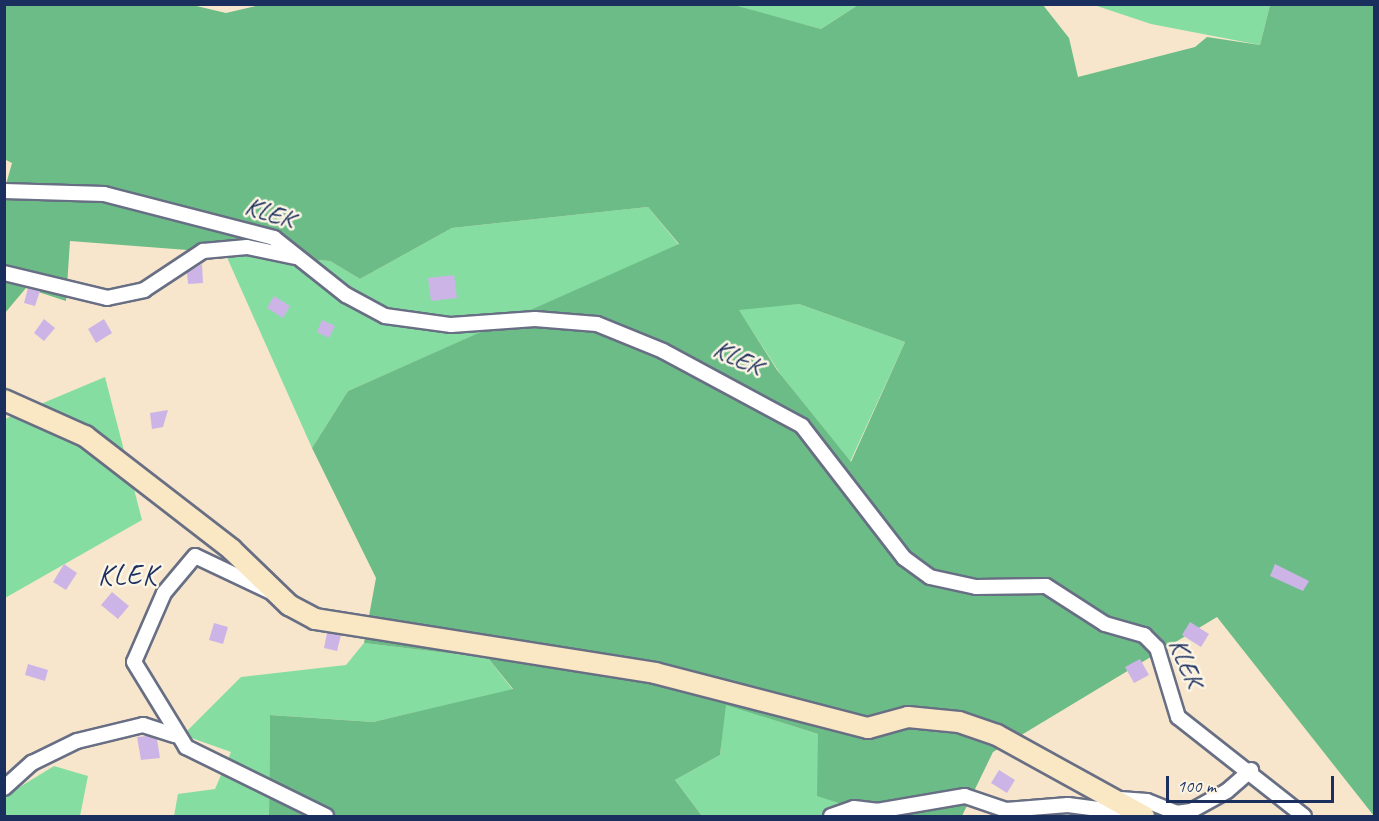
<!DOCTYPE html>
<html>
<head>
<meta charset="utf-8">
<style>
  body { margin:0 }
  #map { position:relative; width:1379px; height:821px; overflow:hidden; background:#f7e6cc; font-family:Caveat,sans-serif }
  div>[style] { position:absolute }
  .green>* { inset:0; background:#86dda1 }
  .forest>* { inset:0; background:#6cbc87 }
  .building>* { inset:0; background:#ccb5e6 }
  .roads { filter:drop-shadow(2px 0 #686f84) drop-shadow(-2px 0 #686f84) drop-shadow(0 2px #686f84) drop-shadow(0 -2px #686f84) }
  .street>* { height:14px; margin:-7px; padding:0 7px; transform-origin:7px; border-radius:7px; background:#fff }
  .secondary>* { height:20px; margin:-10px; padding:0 10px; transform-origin:10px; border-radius:10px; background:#fae7c3 }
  span { translate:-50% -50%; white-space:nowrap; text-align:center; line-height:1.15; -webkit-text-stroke:5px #fcf5e5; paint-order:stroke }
  .street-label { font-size:26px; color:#1b2f5e }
  .quarter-label { font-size:28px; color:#1b2f5e; letter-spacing:1.5px }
  .frame { position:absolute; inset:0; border:6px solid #1b2f5e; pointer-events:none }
  .scale { position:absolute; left:1166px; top:776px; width:168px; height:27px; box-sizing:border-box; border:3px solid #1b2f5e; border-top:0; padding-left:8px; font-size:18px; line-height:21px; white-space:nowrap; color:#1b2f5e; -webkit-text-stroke:4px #fcf5e5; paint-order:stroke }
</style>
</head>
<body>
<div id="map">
  <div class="green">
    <div style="clip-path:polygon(730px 5px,858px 5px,821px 29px)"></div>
    <div style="clip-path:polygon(1094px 5px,1270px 5px,1260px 45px,1151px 24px)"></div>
    <div style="clip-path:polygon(648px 207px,679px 245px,348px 391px,312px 448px,225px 253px,330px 261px,360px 279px,452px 228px)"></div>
    <div style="clip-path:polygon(799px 304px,905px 342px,850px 462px,781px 375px,736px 306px)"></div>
    <div style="clip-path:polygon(105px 377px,142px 520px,5px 598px,5px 419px)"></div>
    <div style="clip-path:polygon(364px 643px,488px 658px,513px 690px,373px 722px,270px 715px,269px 816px,174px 816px,178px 794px,215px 789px,231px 752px,183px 735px,241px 677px,346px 665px)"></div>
    <div style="clip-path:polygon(725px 704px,818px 734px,880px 816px,702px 816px,675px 780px,720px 755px)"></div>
    <div style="clip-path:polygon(54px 766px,88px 776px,80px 816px,5px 816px,5px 796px)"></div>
  </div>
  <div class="forest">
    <div style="clip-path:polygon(evenodd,188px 4px,226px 13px,264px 4px,730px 4px,821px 29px,858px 5px,1043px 5px,1069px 38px,1078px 77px,1195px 47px,1207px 37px,1260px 45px,1270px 5px,1374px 5px,1374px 816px,1217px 617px,993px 752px,962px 816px,880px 816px,817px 796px,818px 734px,726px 705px,720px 755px,675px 780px,702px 816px,269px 816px,270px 715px,373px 722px,513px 689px,488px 658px,364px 643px,376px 578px,312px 448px,348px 391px,679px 244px,648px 207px,452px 228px,360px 279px,330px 261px,70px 241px,66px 301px,26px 288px,5px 313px,5px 188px,12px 163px,4px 159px,5px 5px,188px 4px,799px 304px,905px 342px,851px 462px,777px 370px,739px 310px,799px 304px)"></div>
  </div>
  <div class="building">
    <div style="clip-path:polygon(202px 264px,203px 283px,188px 284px,187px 273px)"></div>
    <div style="clip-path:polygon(454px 275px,457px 298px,431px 301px,428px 278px)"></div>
    <div style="clip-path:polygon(28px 288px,40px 291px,35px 306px,24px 303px)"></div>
    <div style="clip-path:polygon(274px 296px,290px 306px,283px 318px,267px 308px)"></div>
    <div style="clip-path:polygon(44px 319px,55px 328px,44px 341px,34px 333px)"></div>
    <div style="clip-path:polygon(104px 319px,112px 333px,96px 343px,88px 329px)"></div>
    <div style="clip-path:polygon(322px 320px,335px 326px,329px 338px,317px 332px)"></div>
    <div style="clip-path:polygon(168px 410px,163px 427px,152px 429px,150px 413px)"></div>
    <div style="clip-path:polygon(64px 564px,77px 573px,66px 590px,53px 582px)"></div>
    <div style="clip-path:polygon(1275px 564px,1309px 581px,1303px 591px,1270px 576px)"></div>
    <div style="clip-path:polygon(112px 592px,129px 606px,118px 619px,101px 605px)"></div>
    <div style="clip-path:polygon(1190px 622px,1209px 634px,1201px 647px,1182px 635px)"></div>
    <div style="clip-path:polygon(214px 623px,228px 627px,223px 644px,209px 640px)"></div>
    <div style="clip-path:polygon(327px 633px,341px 635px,337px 651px,324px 648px)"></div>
    <div style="clip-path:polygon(1140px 659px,1149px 675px,1134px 683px,1125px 667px)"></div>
    <div style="clip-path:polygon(28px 664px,48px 670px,45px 681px,25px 675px)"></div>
    <div style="clip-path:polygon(147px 736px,157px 739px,160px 758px,141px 760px,137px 737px)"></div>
    <div style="clip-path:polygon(999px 770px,1015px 780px,1007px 793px,991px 783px)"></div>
  </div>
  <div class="roads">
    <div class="street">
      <div style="left:4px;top:191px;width:100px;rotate:1.7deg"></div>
      <div style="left:104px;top:194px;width:176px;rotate:14.5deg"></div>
      <div style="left:274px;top:238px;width:92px;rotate:38.4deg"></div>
      <div style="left:346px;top:295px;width:44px;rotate:28.3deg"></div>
      <div style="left:385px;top:316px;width:67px;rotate:7.8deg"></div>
      <div style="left:451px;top:325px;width:84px;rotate:-4.1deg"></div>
      <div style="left:535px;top:319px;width:62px;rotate:4.6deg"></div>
      <div style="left:597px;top:324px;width:71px;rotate:22.2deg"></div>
      <div style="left:663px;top:351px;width:158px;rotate:28.3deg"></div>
      <div style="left:802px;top:426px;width:167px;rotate:52.3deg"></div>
      <div style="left:904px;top:558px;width:32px;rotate:36deg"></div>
      <div style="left:930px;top:577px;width:47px;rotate:12.3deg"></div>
      <div style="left:976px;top:587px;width:70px;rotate:-0.8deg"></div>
      <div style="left:1046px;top:586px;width:70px;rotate:32.8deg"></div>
      <div style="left:1105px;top:624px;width:41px;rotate:15.8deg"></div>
      <div style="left:1144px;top:635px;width:18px;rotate:45deg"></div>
      <div style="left:1157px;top:648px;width:72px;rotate:73.1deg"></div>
      <div style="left:1178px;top:717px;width:160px;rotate:38.2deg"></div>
      <div style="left:4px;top:273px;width:106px;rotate:13.6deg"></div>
      <div style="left:107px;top:298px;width:38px;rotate:-12deg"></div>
      <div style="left:144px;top:290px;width:71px;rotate:-33.5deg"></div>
      <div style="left:203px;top:251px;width:44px;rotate:-5.2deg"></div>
      <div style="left:247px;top:247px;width:49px;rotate:11.8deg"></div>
      <div style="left:273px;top:593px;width:86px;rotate:-154.6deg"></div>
      <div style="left:195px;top:556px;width:48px;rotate:130deg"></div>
      <div style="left:164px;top:593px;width:75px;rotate:113.5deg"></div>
      <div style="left:134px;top:662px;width:100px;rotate:58.5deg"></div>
      <div style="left:186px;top:747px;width:156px;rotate:26.2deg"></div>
      <div style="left:4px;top:788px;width:38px;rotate:-42deg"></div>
      <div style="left:32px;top:763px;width:50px;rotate:-26.1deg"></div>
      <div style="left:77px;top:741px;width:68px;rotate:-13.6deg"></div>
      <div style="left:143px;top:725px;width:33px;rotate:18deg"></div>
      <div style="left:1120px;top:799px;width:27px;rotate:4deg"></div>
      <div style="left:1147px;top:801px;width:31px;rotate:22deg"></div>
      <div style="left:1176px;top:813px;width:15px;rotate:-8deg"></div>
      <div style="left:1191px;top:811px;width:41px;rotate:-29.1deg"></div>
      <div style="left:1227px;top:791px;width:32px;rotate:-41deg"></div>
      <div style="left:831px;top:816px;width:24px;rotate:-19deg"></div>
      <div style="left:854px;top:808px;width:23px;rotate:7deg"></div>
      <div style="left:877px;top:811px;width:89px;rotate:-9.7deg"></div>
      <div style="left:965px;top:796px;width:43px;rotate:18.9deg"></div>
      <div style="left:1006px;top:810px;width:62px;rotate:-4.6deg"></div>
      <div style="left:1068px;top:805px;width:69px;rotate:7.5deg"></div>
    </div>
    <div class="secondary">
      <div style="left:4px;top:400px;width:89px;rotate:24deg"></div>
      <div style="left:85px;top:436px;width:185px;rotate:37.7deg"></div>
      <div style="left:231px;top:549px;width:81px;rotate:44deg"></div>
      <div style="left:289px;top:605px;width:30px;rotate:28deg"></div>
      <div style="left:315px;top:619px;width:344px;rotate:9deg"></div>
      <div style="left:655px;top:673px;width:220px;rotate:14.5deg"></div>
      <div style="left:868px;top:728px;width:41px;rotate:-15.4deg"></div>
      <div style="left:908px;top:717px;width:51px;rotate:5.6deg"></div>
      <div style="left:959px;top:722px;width:40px;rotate:18.9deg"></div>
      <div style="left:997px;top:735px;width:168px;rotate:28.9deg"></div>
    </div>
  </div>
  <div class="street-label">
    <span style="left:270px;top:213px;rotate:20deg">KLEK</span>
    <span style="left:738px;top:358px;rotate:27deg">KLEK</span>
    <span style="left:1186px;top:663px;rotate:69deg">KLEK</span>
  </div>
  <div class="quarter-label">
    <span style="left:128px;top:575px">KLEK</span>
  </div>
  <div class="frame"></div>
  <div class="scale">100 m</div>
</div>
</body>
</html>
